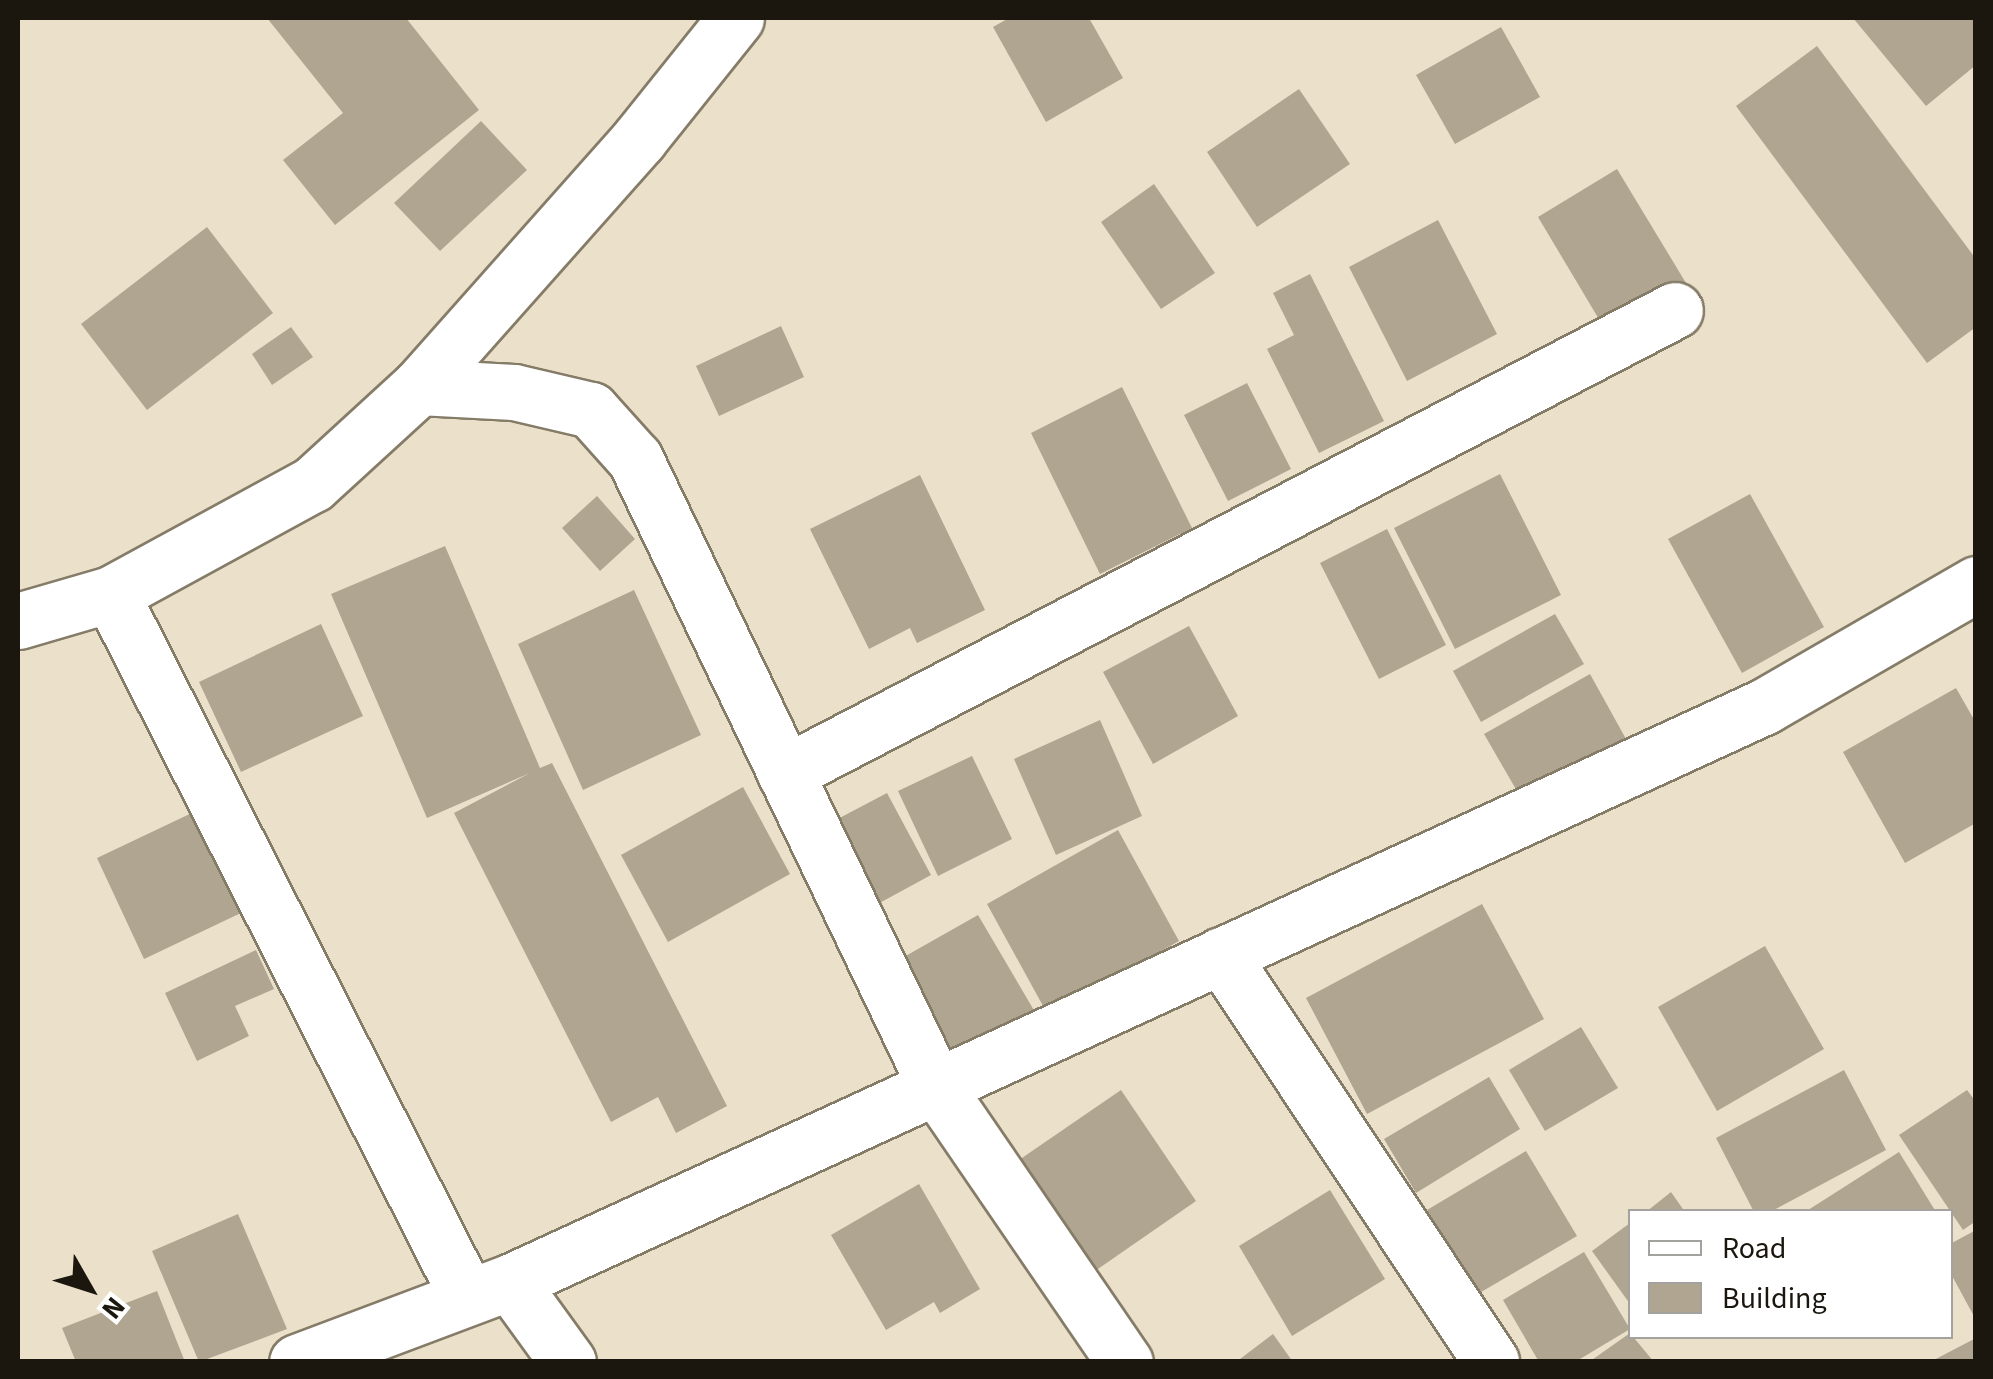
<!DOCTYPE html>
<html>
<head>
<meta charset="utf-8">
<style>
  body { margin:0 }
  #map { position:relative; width:1993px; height:1379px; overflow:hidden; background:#ebe1cb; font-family:"Source Sans 3",sans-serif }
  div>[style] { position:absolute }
  .building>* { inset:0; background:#afa590 }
  .roads { filter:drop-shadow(2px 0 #857c68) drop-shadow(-2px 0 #857c68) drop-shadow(0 2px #857c68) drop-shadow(0 -2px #857c68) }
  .minor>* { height:55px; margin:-27.5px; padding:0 27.5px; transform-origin:27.5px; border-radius:27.5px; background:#fff }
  span { translate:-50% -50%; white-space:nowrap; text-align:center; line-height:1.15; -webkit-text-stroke:8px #fff; paint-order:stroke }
  .frame { position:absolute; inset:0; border:20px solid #1b170f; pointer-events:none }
  .legend { position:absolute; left:1628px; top:1209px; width:325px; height:130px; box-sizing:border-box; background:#fff; border:2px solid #a4a29f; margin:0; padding:12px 18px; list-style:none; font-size:30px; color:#1b170f }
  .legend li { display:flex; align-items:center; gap:20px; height:50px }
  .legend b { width:50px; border:2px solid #a4a29f }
  .north { position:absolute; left:40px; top:1239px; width:100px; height:100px; -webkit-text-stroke:8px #fff; paint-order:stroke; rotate:129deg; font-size:28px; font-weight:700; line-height:40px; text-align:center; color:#1b170f }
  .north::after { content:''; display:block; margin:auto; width:35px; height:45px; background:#1b170f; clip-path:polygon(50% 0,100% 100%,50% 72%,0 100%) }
</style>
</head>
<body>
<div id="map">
  <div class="building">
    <div style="clip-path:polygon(267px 18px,406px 18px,479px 110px,335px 225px,283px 160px,343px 113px)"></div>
    <div style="clip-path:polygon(1009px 18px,1089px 18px,1123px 78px,1046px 122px,993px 27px)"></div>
    <div style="clip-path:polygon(1853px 18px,1976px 18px,1976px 65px,1926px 106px)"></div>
    <div style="clip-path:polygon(1501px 27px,1540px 97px,1455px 144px,1416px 75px)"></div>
    <div style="clip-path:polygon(1817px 46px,1976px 259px,1976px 327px,1927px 363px,1736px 106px)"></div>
    <div style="clip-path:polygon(1299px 89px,1350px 164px,1257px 227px,1207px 152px)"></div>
    <div style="clip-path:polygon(481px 121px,527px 170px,440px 251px,394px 203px)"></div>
    <div style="clip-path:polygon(1617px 169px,1686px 283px,1606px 331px,1538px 217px)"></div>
    <div style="clip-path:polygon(1154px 184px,1215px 273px,1161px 309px,1101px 222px)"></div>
    <div style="clip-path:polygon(1438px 220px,1497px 334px,1407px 381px,1349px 267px)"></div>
    <div style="clip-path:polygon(207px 227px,273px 313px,147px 410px,81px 324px)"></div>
    <div style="clip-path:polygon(1310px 274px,1384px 421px,1319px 453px,1267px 349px,1294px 335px,1273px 293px)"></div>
    <div style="clip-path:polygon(781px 326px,804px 377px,719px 416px,696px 366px)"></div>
    <div style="clip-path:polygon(291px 327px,313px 357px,272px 385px,252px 354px)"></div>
    <div style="clip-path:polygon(1247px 383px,1291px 469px,1228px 501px,1184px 415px)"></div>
    <div style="clip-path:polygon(1122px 387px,1192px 528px,1100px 574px,1031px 433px)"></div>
    <div style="clip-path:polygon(1500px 474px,1561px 595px,1455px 649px,1394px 528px)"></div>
    <div style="clip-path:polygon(920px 475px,985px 610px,917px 643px,910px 628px,869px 649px,810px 529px)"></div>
    <div style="clip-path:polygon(1750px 494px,1824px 627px,1742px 673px,1668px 539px)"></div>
    <div style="clip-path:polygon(597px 496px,635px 539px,600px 571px,562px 528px)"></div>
    <div style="clip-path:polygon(1387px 529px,1446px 645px,1379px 679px,1320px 563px)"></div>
    <div style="clip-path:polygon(445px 546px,540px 768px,552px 763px,727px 1106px,676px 1133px,658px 1097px,611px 1122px,454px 813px,530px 773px,427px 818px,331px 594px)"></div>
    <div style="clip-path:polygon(634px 590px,701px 735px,583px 790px,518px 644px)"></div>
    <div style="clip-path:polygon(1555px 614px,1584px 664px,1481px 722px,1453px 671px)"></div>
    <div style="clip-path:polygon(321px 624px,363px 716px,241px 772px,199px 682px)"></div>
    <div style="clip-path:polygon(1189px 626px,1238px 716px,1153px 764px,1103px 672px)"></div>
    <div style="clip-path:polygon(1590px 674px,1626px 739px,1521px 798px,1484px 734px)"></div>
    <div style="clip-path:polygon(1956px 688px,1976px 723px,1976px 823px,1905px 863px,1843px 752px)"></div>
    <div style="clip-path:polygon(1100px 720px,1142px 816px,1056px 855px,1014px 759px)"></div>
    <div style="clip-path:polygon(972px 756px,1012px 839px,938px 876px,898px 791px)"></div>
    <div style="clip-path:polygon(743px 787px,790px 874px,668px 942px,621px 855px)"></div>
    <div style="clip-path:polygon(887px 793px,931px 875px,874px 906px,830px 823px)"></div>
    <div style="clip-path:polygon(196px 811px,243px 912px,144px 959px,97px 858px)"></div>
    <div style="clip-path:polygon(1118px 830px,1179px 941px,1048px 1015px,987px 904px)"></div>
    <div style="clip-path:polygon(1482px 904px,1544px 1019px,1367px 1114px,1306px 998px)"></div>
    <div style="clip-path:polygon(978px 915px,1035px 1012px,952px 1060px,895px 962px)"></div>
    <div style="clip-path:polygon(1765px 946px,1824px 1049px,1717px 1111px,1658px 1007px)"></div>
    <div style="clip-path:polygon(256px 950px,274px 989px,235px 1006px,249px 1036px,197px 1061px,165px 993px)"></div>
    <div style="clip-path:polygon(1581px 1027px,1618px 1088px,1545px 1131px,1509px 1070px)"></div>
    <div style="clip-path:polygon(1844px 1070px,1886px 1150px,1770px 1212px,1754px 1212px,1716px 1138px)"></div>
    <div style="clip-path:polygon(1489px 1077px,1520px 1129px,1416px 1193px,1384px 1139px)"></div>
    <div style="clip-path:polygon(1121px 1090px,1196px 1201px,1095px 1271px,1019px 1160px)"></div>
    <div style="clip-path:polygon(1967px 1090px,1976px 1102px,1976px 1221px,1963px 1230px,1899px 1135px)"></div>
    <div style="clip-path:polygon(1526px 1151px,1577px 1236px,1476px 1295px,1427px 1210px)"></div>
    <div style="clip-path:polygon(1899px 1152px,1936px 1212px,1805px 1212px)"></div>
    <div style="clip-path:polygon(919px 1184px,980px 1289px,940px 1313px,934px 1302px,886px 1330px,831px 1235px)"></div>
    <div style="clip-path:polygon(1330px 1190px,1385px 1279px,1292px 1336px,1239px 1246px)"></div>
    <div style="clip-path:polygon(1671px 1192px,1685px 1212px,1646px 1212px)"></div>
    <div style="clip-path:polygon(238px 1214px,287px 1329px,199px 1362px,152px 1251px)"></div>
    <div style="clip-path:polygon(1630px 1223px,1630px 1304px,1592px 1251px)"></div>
    <div style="clip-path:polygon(1976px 1230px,1976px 1320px,1950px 1272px,1950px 1244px)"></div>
    <div style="clip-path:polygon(1584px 1252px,1630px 1329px,1575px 1362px,1539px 1362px,1503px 1300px)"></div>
    <div style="clip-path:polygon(157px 1291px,185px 1362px,76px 1362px,62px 1328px)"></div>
    <div style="clip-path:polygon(1630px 1333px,1654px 1362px,1589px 1362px)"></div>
    <div style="clip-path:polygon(1273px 1334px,1293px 1362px,1236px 1362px)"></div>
    <div style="clip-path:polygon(1976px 1338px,1976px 1362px,1930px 1362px)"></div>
  </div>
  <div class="roads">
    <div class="minor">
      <div style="left:419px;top:387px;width:95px;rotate:3deg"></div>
      <div style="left:514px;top:392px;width:79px;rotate:13.2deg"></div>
      <div style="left:591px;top:410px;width:66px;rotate:48.1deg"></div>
      <div style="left:635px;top:459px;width:694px;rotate:64.39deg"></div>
      <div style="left:935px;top:1085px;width:336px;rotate:55.6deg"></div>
      <div style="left:111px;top:594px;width:787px;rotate:63.11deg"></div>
      <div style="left:18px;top:621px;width:97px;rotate:-16.2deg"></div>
      <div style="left:111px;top:594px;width:230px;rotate:-28.6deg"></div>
      <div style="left:313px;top:484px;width:144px;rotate:-42.5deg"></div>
      <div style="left:419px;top:387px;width:332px;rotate:-48.4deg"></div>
      <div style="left:639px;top:139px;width:155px;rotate:-51.3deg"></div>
      <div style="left:785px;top:773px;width:1003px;rotate:-27.48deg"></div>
      <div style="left:1221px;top:955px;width:488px;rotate:56.4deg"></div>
      <div style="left:510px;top:1282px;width:99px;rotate:54.1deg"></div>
      <div style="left:297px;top:1362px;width:228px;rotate:-20.6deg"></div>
      <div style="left:510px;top:1282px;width:1381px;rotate:-24.65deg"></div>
      <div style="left:1765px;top:706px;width:244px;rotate:-30deg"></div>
    </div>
  </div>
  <div class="frame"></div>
  <ul class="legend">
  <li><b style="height:12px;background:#fff"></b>Road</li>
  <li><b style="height:28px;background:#afa590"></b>Building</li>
  </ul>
  <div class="north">N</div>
</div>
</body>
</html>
